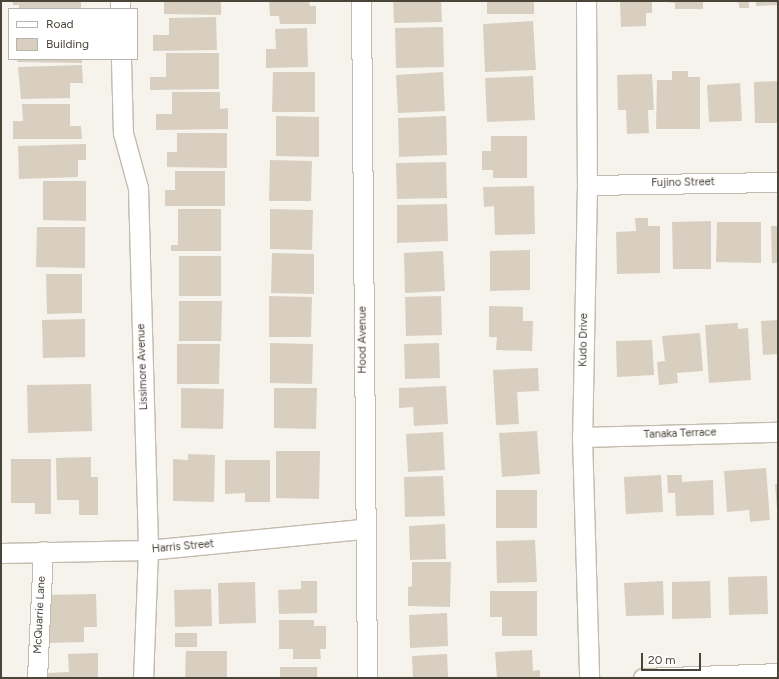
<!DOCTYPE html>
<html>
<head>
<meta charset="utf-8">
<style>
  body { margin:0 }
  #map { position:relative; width:779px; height:679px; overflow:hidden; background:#f6f3ec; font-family:Figtree,sans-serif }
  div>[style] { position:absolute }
  .building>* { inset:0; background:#d8cfc1 }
  .roads { filter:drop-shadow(1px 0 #c2bbae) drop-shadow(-1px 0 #c2bbae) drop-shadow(0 1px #c2bbae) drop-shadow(0 -1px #c2bbae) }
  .street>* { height:19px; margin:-9.5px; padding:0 9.5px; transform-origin:9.5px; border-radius:9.5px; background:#fff }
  span { translate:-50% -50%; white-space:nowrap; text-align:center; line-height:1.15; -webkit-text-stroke:3px #fff; paint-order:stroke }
  .street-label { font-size:11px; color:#4b4439 }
  .frame { position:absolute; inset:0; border:2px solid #4b4439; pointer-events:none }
  .legend { position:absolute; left:8px; top:8px; width:130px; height:52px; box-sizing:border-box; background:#fff; border:1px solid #b7b4b0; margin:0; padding:5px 7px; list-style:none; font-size:12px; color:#4b4439 }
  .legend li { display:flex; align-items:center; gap:8px; height:20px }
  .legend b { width:20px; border:1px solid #b7b4b0 }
  .scale { position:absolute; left:641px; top:653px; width:60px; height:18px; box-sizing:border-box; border:2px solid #4b4439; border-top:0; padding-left:5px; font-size:12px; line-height:14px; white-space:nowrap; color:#4b4439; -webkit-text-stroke:3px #fff; paint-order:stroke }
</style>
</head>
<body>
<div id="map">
  <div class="building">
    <div style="clip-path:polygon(13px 1px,81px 1px,81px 9px,19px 9px,19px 5px,13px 5px)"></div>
    <div style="clip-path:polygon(164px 1px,221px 1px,221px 15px,164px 14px)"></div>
    <div style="clip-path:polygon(269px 1px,309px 1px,310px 6px,316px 6px,316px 24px,280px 24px,279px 16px,270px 16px)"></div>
    <div style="clip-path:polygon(393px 1px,441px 1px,442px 22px,394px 23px)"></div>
    <div style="clip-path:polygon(487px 1px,534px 1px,534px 14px,487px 14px)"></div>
    <div style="clip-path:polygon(620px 1px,652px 1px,652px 13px,646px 13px,646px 26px,621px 27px)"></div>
    <div style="clip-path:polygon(660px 1px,703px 1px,703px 9px,675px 9px,675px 3px)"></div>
    <div style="clip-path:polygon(734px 1px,749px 1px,749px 8px,739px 8px,739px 3px)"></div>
    <div style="clip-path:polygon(756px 1px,778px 1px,778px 5px,756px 6px)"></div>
    <div style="clip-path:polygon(216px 17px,217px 50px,153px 51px,153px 35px,169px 35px,169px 18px)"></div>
    <div style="clip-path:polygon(533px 21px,536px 70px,485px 72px,483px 24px)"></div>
    <div style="clip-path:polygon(443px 27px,444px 67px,396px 68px,395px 28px)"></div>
    <div style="clip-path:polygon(307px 28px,308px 67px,266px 68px,266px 49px,276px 49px,275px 29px)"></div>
    <div style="clip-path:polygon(166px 53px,219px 53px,219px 89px,150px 90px,150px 77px,166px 77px)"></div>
    <div style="clip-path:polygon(18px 59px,82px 59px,82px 63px,17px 62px)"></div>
    <div style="clip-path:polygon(82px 65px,83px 83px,70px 83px,70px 98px,21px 99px,18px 67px)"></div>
    <div style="clip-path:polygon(672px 71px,688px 71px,688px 77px,700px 77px,700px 129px,656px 129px,657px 80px,672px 80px)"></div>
    <div style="clip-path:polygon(273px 72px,315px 72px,315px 112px,272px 112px)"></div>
    <div style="clip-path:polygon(443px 72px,445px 111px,398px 113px,396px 75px)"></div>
    <div style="clip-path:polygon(652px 74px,654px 110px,648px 110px,649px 133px,627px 134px,626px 110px,618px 110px,617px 75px)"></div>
    <div style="clip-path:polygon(533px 76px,535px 120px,487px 122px,485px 78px)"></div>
    <div style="clip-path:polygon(778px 81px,778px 123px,755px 123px,754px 82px)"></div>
    <div style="clip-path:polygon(740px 83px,742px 121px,709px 122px,707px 85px)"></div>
    <div style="clip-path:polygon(172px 92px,220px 92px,220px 109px,228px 108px,228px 129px,156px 130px,156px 114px,172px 114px)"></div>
    <div style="clip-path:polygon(22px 104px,70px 104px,70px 126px,81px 126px,82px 139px,13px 139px,13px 121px,23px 121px)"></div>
    <div style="clip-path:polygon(276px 116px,319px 117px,319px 157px,276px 156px)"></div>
    <div style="clip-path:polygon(446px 116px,447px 155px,399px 157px,398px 118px)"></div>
    <div style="clip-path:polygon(177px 133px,227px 133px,227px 168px,167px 167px,167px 152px,177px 152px)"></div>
    <div style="clip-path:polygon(491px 136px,527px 136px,527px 178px,493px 178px,493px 170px,482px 170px,482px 151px,491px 151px)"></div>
    <div style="clip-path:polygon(86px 144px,86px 160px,78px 160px,78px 177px,19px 179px,18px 146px)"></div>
    <div style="clip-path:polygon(270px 160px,312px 161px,311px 201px,269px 201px)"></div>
    <div style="clip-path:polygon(446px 162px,447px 198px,397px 199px,396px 163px)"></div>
    <div style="clip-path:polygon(175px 171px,225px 171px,225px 206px,165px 206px,165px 190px,175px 190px)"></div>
    <div style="clip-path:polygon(43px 181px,86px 181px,86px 221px,43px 220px)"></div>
    <div style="clip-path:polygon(534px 186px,535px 234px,495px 235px,494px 206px,484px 207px,483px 187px)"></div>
    <div style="clip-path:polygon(447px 204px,448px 241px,397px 243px,397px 205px)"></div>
    <div style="clip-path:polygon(178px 209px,221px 209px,221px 251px,171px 251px,171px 245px,178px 245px)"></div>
    <div style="clip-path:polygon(270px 209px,313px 210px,312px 250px,270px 249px)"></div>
    <div style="clip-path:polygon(635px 218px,648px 218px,648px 226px,660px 226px,660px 273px,617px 274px,616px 232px,636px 231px)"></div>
    <div style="clip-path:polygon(711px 221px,711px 269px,673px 269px,672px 222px)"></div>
    <div style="clip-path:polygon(717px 222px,761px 222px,761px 263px,716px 262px)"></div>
    <div style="clip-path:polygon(771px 226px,778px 226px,778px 263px,772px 263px)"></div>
    <div style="clip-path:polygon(37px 227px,85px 227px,85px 268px,36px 267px)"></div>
    <div style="clip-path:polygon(530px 250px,530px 290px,490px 291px,490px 251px)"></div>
    <div style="clip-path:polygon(443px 251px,445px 291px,405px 293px,404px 253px)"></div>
    <div style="clip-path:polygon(272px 253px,314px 254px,314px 294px,271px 293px)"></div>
    <div style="clip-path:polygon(179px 256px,221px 256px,221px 296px,179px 296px)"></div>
    <div style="clip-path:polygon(46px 274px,82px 274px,82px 313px,47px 314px)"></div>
    <div style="clip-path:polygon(269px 296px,312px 297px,311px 337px,269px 337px)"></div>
    <div style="clip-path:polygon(441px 296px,442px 335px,406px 336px,405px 297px)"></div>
    <div style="clip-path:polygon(179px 301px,222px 301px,221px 341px,179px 341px)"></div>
    <div style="clip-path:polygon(489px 306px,523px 307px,523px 321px,533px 321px,532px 351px,496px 350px,497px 337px,489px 337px)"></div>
    <div style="clip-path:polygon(85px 319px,85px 357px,43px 358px,42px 320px)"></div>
    <div style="clip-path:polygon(778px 320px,778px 354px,763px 355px,761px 321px)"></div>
    <div style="clip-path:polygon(738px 323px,738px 329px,748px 328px,751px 380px,709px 383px,705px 325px)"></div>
    <div style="clip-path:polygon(700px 333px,703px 371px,677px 373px,678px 383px,659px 385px,657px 362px,665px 361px,662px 336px)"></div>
    <div style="clip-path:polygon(652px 340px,654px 375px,617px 377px,616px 341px)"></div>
    <div style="clip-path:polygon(270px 343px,313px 344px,312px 384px,270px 383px)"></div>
    <div style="clip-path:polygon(439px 343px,440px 378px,405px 379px,404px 344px)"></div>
    <div style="clip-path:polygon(177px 344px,220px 344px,219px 384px,177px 384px)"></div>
    <div style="clip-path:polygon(538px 368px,539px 391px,517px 392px,519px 424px,496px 425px,493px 370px)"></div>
    <div style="clip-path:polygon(91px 384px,92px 431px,28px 433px,27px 385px)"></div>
    <div style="clip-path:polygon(446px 386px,448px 424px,414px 426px,413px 407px,399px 408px,399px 388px)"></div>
    <div style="clip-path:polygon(181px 388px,224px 389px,223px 429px,181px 428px)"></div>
    <div style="clip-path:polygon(274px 388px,317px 388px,316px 429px,274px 428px)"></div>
    <div style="clip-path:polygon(537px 431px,540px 474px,502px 477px,499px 433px)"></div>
    <div style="clip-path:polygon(443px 432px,445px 470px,408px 472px,406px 434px)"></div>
    <div style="clip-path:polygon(276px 451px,320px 451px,319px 499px,276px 498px)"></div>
    <div style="clip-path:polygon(188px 454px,215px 455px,214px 502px,173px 501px,173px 459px,188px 460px)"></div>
    <div style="clip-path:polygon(91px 457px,91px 477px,98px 477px,98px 515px,79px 515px,79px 500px,57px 500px,56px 458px)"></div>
    <div style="clip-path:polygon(11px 459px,51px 459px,51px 514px,35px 514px,35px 503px,11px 503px)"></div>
    <div style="clip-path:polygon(225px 460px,270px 460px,270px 502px,245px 502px,245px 493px,225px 494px)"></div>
    <div style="clip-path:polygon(766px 468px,770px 520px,750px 522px,749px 510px,727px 512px,724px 471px)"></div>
    <div style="clip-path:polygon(661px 475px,663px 512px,626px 514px,624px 477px)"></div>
    <div style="clip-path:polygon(667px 475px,682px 475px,682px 482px,713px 480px,714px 515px,676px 516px,675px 493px,668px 493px)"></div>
    <div style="clip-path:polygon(443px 476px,445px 516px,405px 517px,404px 477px)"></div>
    <div style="clip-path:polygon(775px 484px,778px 484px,778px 509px,777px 509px)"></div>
    <div style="clip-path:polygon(496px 490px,537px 490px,537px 528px,496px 528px)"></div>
    <div style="clip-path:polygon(445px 524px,446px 559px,410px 560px,409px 526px)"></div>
    <div style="clip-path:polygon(535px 540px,537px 582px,497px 583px,496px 541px)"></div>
    <div style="clip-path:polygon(412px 562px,451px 562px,450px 607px,408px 606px,408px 587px,412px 586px)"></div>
    <div style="clip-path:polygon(767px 576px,768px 614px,729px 615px,728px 577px)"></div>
    <div style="clip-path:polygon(301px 581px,317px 581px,317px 613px,279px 614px,278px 590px,301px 589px)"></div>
    <div style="clip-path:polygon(663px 581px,664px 615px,626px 616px,624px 583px)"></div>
    <div style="clip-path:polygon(710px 581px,711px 618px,672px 619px,672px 582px)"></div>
    <div style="clip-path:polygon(255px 582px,256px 623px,219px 624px,218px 583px)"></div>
    <div style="clip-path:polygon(211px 589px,212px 626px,175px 627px,174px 590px)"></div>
    <div style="clip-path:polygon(490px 591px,537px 591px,537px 636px,502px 636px,502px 617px,490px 617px)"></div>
    <div style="clip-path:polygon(96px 594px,97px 627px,84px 627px,84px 642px,47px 643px,45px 595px)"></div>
    <div style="clip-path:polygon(447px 613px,448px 646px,410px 648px,409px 615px)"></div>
    <div style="clip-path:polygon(279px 620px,314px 620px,314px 626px,326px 626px,326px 649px,320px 649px,321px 659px,293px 659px,293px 649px,279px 649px)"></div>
    <div style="clip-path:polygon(175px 633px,197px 633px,197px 647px,175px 647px)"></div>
    <div style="clip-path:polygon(532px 650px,533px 671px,540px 670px,540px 678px,497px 678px,495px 652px)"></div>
    <div style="clip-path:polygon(186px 651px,227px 651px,227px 678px,185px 678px)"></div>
    <div style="clip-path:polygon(98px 653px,98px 678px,46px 678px,46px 673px,69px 672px,68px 654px)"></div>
    <div style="clip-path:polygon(447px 654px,448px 678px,413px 678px,412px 656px)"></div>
    <div style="clip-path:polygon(280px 667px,317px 667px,317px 678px,280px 678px)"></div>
  </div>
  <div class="roads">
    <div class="street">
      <div style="left:120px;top:1px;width:8px;rotate:90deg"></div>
      <div style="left:361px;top:1px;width:677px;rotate:89.49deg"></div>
      <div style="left:586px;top:1px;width:184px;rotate:89.7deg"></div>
      <div style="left:587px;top:185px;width:252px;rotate:91.1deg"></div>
      <div style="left:582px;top:437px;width:241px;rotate:88.3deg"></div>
      <div style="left:121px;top:59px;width:74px;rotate:88.5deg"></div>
      <div style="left:123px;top:133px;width:57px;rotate:74.7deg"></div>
      <div style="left:138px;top:188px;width:362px;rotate:88.4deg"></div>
      <div style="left:148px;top:550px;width:128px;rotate:92.2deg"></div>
      <div style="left:587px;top:185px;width:191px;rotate:-0.9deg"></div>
      <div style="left:582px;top:437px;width:196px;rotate:-1.5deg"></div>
      <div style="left:1px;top:553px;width:147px;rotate:-1.2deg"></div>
      <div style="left:148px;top:550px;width:217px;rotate:-5.6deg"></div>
      <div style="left:37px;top:678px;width:127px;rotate:-87.3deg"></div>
      <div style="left:643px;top:678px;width:135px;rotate:-2.1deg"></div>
    </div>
  </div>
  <div class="street-label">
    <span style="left:683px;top:183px;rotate:-1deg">Fujino Street</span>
    <span style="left:363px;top:340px;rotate:-90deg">Hood Avenue</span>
    <span style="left:584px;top:340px;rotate:-89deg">Kudo Drive</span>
    <span style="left:143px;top:367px;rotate:-92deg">Lissimore Avenue</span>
    <span style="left:680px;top:434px;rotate:-2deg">Tanaka Terrace</span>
    <span style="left:183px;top:547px;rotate:-5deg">Harris Street</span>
    <span style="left:40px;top:615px;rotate:-87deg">McQuarrie Lane</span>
  </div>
  <div class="frame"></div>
  <ul class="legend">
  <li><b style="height:5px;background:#fff"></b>Road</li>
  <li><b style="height:11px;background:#d8cfc1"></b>Building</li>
  </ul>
  <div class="scale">20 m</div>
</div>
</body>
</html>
